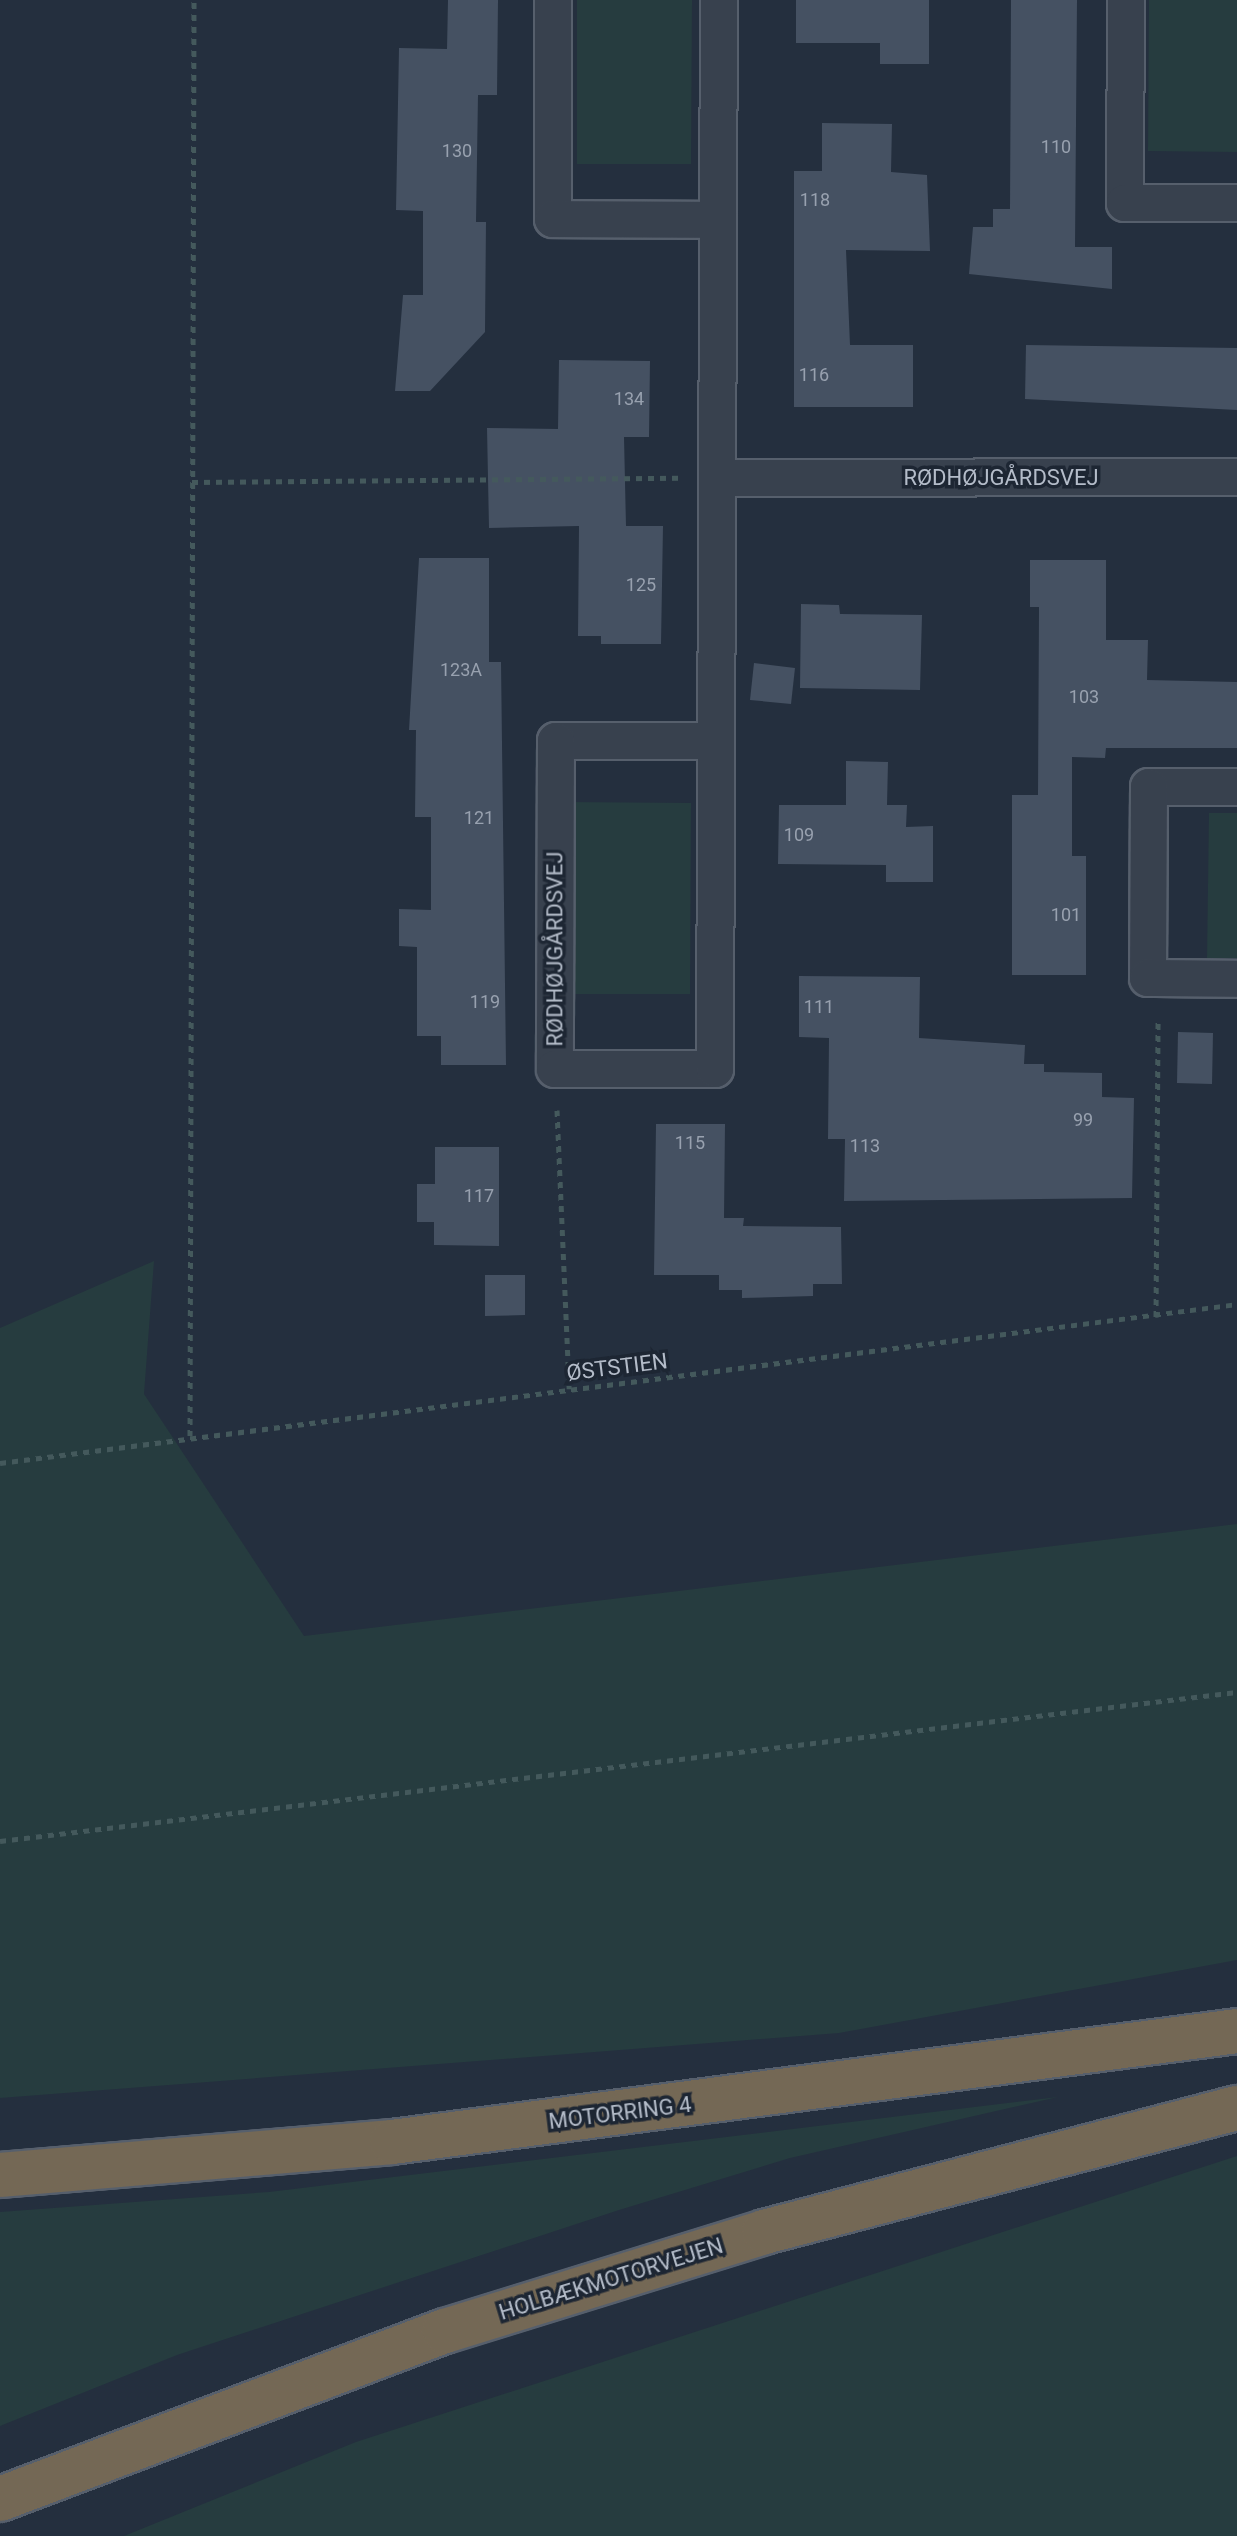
<!DOCTYPE html>
<html>
<head>
<meta charset="utf-8">
<style>
  body { margin:0 }
  #map { position:relative; width:1237px; height:2536px; overflow:hidden; background:#242f3e; font-family:Roboto,sans-serif }
  div>[style] { position:absolute }
  .green>* { inset:0; background:#263c3f }
  .building>* { inset:0; background:#455162 }
  .path>* { height:5px; margin-top:-2.5px; transform-origin:0; background:repeating-linear-gradient(90deg,#44595c 0 6px,transparent 0 12px) }
  .roads { filter:drop-shadow(2px 0 #565f6c) drop-shadow(-2px 0 #565f6c) drop-shadow(0 2px #565f6c) drop-shadow(0 -2px #565f6c) }
  .minor>* { height:36px; margin:-18px; padding:0 18px; transform-origin:18px; border-radius:18px; background:#38414e }
  .motorway>* { height:44px; margin:-22px; padding:0 22px; transform-origin:22px; border-radius:22px; background:#746855 }
  span { translate:-50% -50%; white-space:nowrap; text-align:center; line-height:1.15; -webkit-text-stroke:7px #1d2633; paint-order:stroke }
  .number-label { font-size:18px; color:#98a1af }
  .number-label span { -webkit-text-stroke-width:0 }
  .street-label { font-size:22px; color:#b4bcc9 }
</style>
</head>
<body>
<div id="map">
  <div class="green">
    <div style="clip-path:polygon(577px 0,692px 0,691px 164px,577px 164px)"></div>
    <div style="clip-path:polygon(1149px 0,1237px 0,1237px 152px,1148px 151px)"></div>
    <div style="clip-path:polygon(566px 802px,691px 803px,690px 994px,566px 994px)"></div>
    <div style="clip-path:polygon(1209px 813px,1237px 813px,1237px 958px,1207px 958px)"></div>
    <div style="clip-path:polygon(154px 1261px,144px 1394px,304px 1636px,1237px 1524px,1237px 1960px,839px 2033px,0 2098px,0 1328px)"></div>
    <div style="clip-path:polygon(1058px 2097px,790px 2158px,619px 2210px,177px 2355px,0 2426px,0 2212px,269px 2192px)"></div>
    <div style="clip-path:polygon(1237px 2156px,1237px 2536px,124px 2536px,356px 2442px)"></div>
  </div>
  <div class="building">
    <div style="clip-path:polygon(448px 0,498px 0,497px 95px,478px 95px,476px 222px,486px 222px,485px 332px,430px 391px,395px 391px,403px 295px,423px 295px,423px 211px,396px 210px,399px 48px,447px 49px)"></div>
    <div style="clip-path:polygon(796px 0,929px 0,929px 64px,880px 64px,880px 43px,796px 43px)"></div>
    <div style="clip-path:polygon(1011px 0,1077px 0,1075px 247px,1112px 247px,1112px 289px,969px 274px,973px 227px,993px 227px,993px 209px,1010px 209px)"></div>
    <div style="clip-path:polygon(822px 123px,892px 124px,891px 172px,927px 175px,930px 251px,846px 250px,850px 345px,913px 345px,913px 407px,794px 407px,794px 171px,822px 171px)"></div>
    <div style="clip-path:polygon(1026px 345px,1237px 348px,1237px 410px,1025px 399px)"></div>
    <div style="clip-path:polygon(559px 360px,650px 361px,649px 437px,624px 437px,626px 526px,663px 526px,661px 644px,601px 644px,601px 636px,578px 636px,579px 526px,489px 528px,487px 428px,558px 429px)"></div>
    <div style="clip-path:polygon(419px 558px,489px 558px,489px 662px,501px 662px,506px 1065px,441px 1065px,441px 1036px,417px 1036px,417px 947px,399px 946px,399px 909px,431px 910px,431px 817px,415px 817px,416px 730px,409px 730px)"></div>
    <div style="clip-path:polygon(1030px 560px,1106px 560px,1106px 640px,1148px 640px,1147px 680px,1237px 682px,1237px 748px,1106px 748px,1105px 758px,1072px 757px,1072px 856px,1086px 856px,1086px 975px,1012px 975px,1012px 795px,1038px 795px,1039px 607px,1030px 607px)"></div>
    <div style="clip-path:polygon(801px 604px,839px 605px,840px 614px,922px 615px,920px 690px,800px 688px)"></div>
    <div style="clip-path:polygon(754px 663px,795px 668px,791px 704px,750px 700px)"></div>
    <div style="clip-path:polygon(846px 761px,888px 762px,887px 805px,907px 805px,906px 827px,933px 826px,933px 882px,886px 882px,886px 865px,778px 864px,779px 805px,846px 805px)"></div>
    <div style="clip-path:polygon(799px 976px,920px 977px,919px 1038px,1025px 1045px,1024px 1064px,1044px 1064px,1044px 1072px,1102px 1073px,1102px 1097px,1134px 1098px,1132px 1198px,844px 1201px,845px 1139px,828px 1139px,829px 1038px,799px 1037px)"></div>
    <div style="clip-path:polygon(1178px 1032px,1213px 1033px,1212px 1084px,1177px 1083px)"></div>
    <div style="clip-path:polygon(656px 1124px,725px 1124px,724px 1218px,744px 1218px,743px 1226px,841px 1227px,842px 1284px,813px 1284px,813px 1296px,742px 1298px,742px 1290px,719px 1290px,719px 1275px,654px 1275px)"></div>
    <div style="clip-path:polygon(435px 1147px,499px 1147px,499px 1246px,434px 1245px,434px 1222px,417px 1222px,417px 1184px,435px 1184px)"></div>
    <div style="clip-path:polygon(485px 1275px,525px 1275px,525px 1315px,485px 1316px)"></div>
  </div>
  <div class="path">
    <div style="left:192px;top:482px;width:488px;rotate:-0.5deg"></div>
    <div style="left:557px;top:1110px;width:279px;rotate:87.5deg"></div>
    <div style="left:1156px;top:1317px;width:298px;rotate:-89.6deg"></div>
    <div style="left:190px;top:1436px;width:1436px;rotate:-89.84deg"></div>
    <div style="left:0;top:1463px;width:1247px;rotate:-7.32deg"></div>
    <div style="left:0;top:1841px;width:1246px;rotate:-6.87deg"></div>
  </div>
  <div class="roads">
    <div class="minor">
      <div style="left:553px;top:0;width:219px;rotate:90deg"></div>
      <div style="left:553px;top:219px;width:165px;rotate:0.3deg"></div>
      <div style="left:1126px;top:0;width:203px;rotate:90.3deg"></div>
      <div style="left:1125px;top:203px;width:112px"></div>
      <div style="left:717px;top:478px;width:520px;rotate:-0.11deg"></div>
      <div style="left:715px;top:741px;width:159px;rotate:180deg"></div>
      <div style="left:556px;top:741px;width:328px;rotate:90.2deg"></div>
      <div style="left:555px;top:1069px;width:160px"></div>
      <div style="left:715px;top:1069px;width:1069px;rotate:-89.79deg"></div>
      <div style="left:1237px;top:787px;width:88px;rotate:180deg"></div>
      <div style="left:1149px;top:787px;width:191px;rotate:90.3deg"></div>
      <div style="left:1148px;top:978px;width:89px;rotate:0.6deg"></div>
    </div>
    <div class="motorway">
      <div style="left:0;top:2175px;width:393px;rotate:-4.8deg"></div>
      <div style="left:392px;top:2142px;width:852px;rotate:-7.48deg"></div>
      <div style="left:0;top:2499px;width:476px;rotate:-20.7deg"></div>
      <div style="left:445px;top:2331px;width:334px;rotate:-17.2deg"></div>
      <div style="left:764px;top:2232px;width:489px;rotate:-14.7deg"></div>
    </div>
  </div>
  <div class="number-label">
    <span style="left:1056px;top:147px">110</span>
    <span style="left:457px;top:151px">130</span>
    <span style="left:815px;top:200px">118</span>
    <span style="left:814px;top:375px">116</span>
    <span style="left:629px;top:399px">134</span>
    <span style="left:641px;top:585px">125</span>
    <span style="left:461px;top:670px">123A</span>
    <span style="left:1084px;top:697px">103</span>
    <span style="left:479px;top:818px">121</span>
    <span style="left:799px;top:835px">109</span>
    <span style="left:1066px;top:915px">101</span>
    <span style="left:485px;top:1002px">119</span>
    <span style="left:819px;top:1007px">111</span>
    <span style="left:1083px;top:1120px">99</span>
    <span style="left:690px;top:1143px">115</span>
    <span style="left:865px;top:1146px">113</span>
    <span style="left:479px;top:1196px">117</span>
  </div>
  <div class="street-label">
    <span style="left:1001px;top:478px">RØDHØJGÅRDSVEJ</span>
    <span style="left:555px;top:949px;rotate:-90deg">RØDHØJGÅRDSVEJ</span>
    <span style="left:617px;top:1367px;rotate:-7deg">ØSTSTIEN</span>
    <span style="left:620px;top:2113px;rotate:-7deg">MOTORRING 4</span>
    <span style="left:611px;top:2279px;rotate:-17deg">HOLBÆKMOTORVEJEN</span>
  </div>
</div>
</body>
</html>
